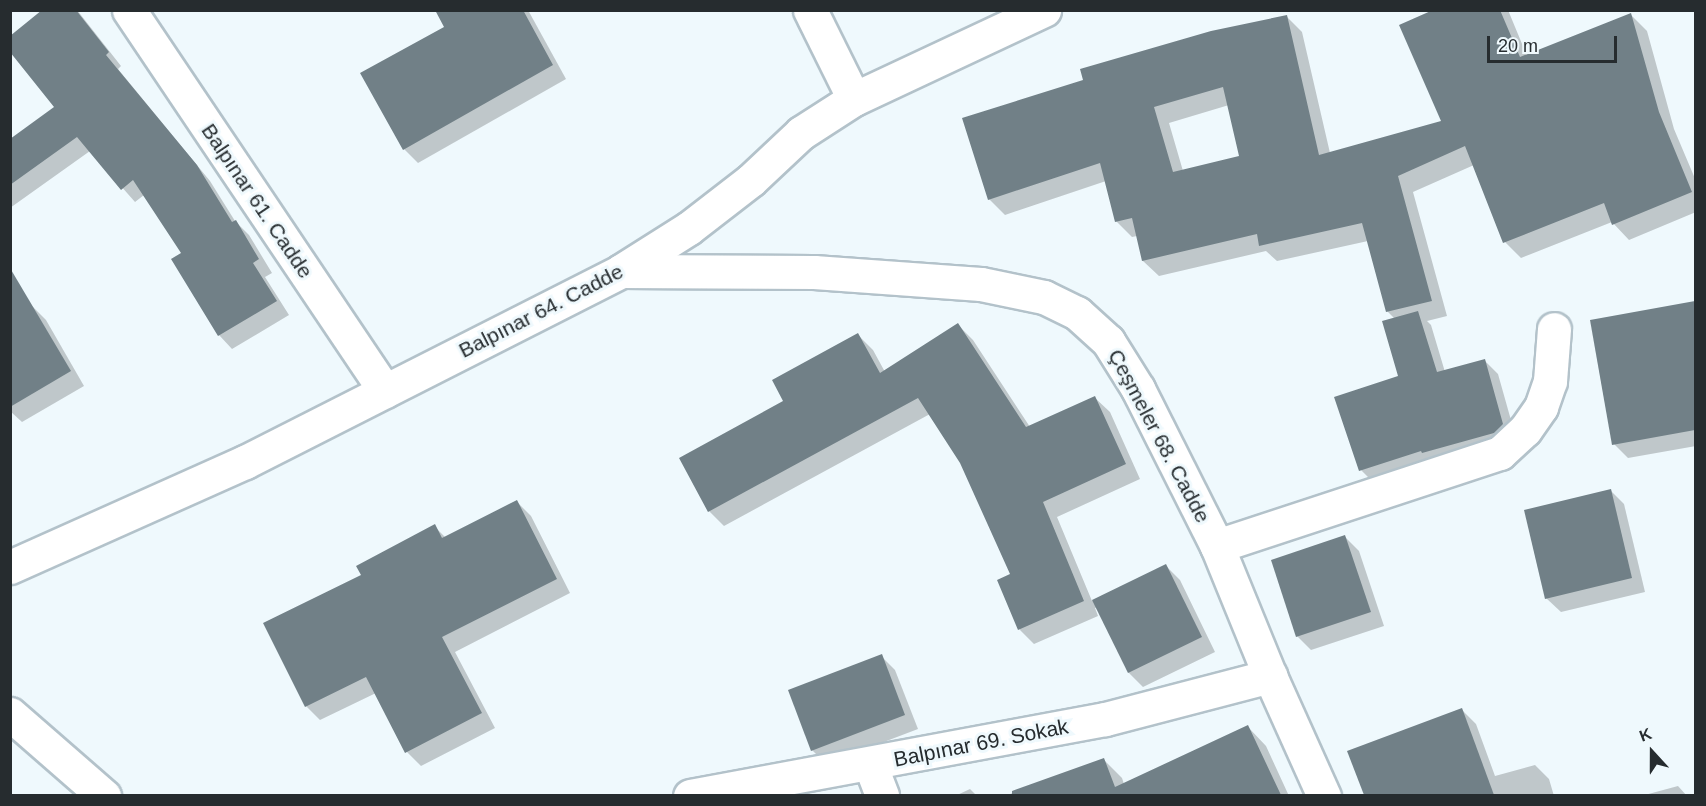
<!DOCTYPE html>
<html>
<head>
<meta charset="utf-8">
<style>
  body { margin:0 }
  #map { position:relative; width:1706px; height:806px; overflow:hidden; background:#eff9fd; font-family:Helvetica,sans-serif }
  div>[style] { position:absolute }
  .shadow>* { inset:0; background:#0003 }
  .building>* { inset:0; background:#718087 }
  .roads { filter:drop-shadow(2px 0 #b3c2ca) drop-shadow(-2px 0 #b3c2ca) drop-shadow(0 2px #b3c2ca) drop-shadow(0 -2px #b3c2ca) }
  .street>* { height:33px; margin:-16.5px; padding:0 16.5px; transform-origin:16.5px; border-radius:16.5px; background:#fff }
  .secondary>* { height:33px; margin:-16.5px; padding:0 16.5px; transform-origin:16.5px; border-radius:16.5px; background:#fff }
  span { translate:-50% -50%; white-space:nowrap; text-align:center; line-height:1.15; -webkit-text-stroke:6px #eff9fd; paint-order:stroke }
  .street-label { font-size:21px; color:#262c2f }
  .frame { position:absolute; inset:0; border:12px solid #262c2f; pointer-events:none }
  .north { position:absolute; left:1622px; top:722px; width:60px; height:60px; -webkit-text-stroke:4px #eff9fd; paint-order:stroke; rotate:339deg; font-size:16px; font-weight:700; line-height:24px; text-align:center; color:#262c2f }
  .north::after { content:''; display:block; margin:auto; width:21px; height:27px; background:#262c2f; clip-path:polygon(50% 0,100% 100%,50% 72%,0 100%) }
  .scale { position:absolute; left:1487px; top:36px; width:130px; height:27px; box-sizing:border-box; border:3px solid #262c2f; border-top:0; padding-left:8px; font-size:18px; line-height:21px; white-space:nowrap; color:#262c2f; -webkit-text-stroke:4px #eff9fd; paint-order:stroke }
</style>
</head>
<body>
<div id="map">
  <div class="shadow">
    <div style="clip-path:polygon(45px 10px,77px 10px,121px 66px,118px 69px,210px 181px,235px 221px,249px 235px,272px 273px,265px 277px,289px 315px,232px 349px,219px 335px,183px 254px,144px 195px,135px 202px,90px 151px,10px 208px,10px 141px,56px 108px)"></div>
    <div style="clip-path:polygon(460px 10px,528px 10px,566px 79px,418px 163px,404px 149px,446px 27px)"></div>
    <div style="clip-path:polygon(evenodd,1436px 10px,1508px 10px,1527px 56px,1631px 15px,1647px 31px,1674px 129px,1696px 181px,1696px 212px,1629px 240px,1612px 222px,1521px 258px,1505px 242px,1474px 165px,1413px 192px,1447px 316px,1427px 321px,1431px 325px,1445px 372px,1485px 361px,1498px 374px,1516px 438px,1374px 483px,1361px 470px,1400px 377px,1395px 319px,1387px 311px,1368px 241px,1277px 261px,1266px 251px,1159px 276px,1143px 261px,1137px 236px,1132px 237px,1116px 221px,1106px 181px,1005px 215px,989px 199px,1286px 16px,1302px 32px,1330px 153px,1443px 122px,1436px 10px,1229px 105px,1241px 158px,1183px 171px,1169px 123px,1229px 105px)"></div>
    <div style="clip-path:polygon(1696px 303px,1696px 446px,1628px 458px,1614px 444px,1592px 321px)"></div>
    <div style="clip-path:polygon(32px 306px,46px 320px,84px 386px,22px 422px,10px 411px,10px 319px)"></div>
    <div style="clip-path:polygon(958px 325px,973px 340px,1030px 427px,1095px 398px,1110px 412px,1140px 479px,1057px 517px,1092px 601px,1166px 566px,1180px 580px,1215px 652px,1143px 687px,1129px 673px,1097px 607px,1095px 608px,1098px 616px,1034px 644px,1020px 630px,999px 580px,1012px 575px,961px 462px,930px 414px,724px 526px,709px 511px,785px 402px,858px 335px,873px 350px,885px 372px)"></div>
    <div style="clip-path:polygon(1610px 490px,1624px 504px,1645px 592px,1561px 612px,1546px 598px)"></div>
    <div style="clip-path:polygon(517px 502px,531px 516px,570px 593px,455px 652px,495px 728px,421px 766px,407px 752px,376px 693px,320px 720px,306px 706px,363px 576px,434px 526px,446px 538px)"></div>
    <div style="clip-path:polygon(1345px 537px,1359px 551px,1384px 626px,1311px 650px,1297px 636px)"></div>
    <div style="clip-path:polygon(881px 656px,895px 670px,918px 729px,826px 764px,812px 750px)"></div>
    <div style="clip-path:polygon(1462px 710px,1476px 724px,1495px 776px,1535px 765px,1549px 779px,1554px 796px,1365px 796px,1349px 752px)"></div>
    <div style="clip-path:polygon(1248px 727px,1266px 746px,1289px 796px,1005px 796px,1103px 759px,1122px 778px,1124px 784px)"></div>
    <div style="clip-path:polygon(1678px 786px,1687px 796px,1641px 796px)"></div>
    <div style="clip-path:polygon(970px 789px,977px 796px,955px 796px)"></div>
  </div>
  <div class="building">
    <div style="clip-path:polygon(42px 10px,76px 10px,109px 52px,106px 55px,197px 165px,232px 222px,236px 220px,259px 259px,253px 263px,277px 301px,218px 336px,171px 259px,181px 253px,133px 180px,121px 190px,77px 137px,10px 185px,10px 139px,54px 107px,10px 52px,10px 36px)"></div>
    <div style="clip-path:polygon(435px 10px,523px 10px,553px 65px,403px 150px,360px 73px,444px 27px)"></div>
    <div style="clip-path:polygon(evenodd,1433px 10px,1500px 10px,1520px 57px,1631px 13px,1659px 112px,1692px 192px,1612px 225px,1604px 203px,1503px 243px,1465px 146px,1398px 176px,1432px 301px,1386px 312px,1362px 223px,1259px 246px,1257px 234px,1142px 261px,1132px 218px,1115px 222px,1100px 163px,988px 200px,962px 118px,1083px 80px,1080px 69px,1211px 31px,1287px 15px,1319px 155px,1441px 121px,1399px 25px,1433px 10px,1223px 87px,1239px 156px,1173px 172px,1154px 107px,1223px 87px)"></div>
    <div style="clip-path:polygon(10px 268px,71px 371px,10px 407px)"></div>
    <div style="clip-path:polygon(1695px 301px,1695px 430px,1612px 445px,1590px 320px)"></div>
    <div style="clip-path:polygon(1418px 311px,1437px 372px,1485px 359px,1503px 424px,1494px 433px,1422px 453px,1421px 451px,1359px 471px,1334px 397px,1398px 376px,1382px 321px)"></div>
    <div style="clip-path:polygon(958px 323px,1026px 427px,1095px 396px,1126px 464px,1043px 502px,1084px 601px,1018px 630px,997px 580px,1010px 574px,960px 463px,918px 398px,708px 512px,679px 458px,783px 401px,772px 380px,858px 333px,880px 373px)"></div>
    <div style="clip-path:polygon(1611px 489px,1632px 578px,1545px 599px,1524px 510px)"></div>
    <div style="clip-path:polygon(517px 500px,557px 579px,442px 637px,482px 713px,405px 753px,366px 677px,305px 707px,263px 623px,361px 575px,356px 566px,435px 524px,442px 538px)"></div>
    <div style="clip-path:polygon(1345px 535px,1371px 612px,1296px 637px,1271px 560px)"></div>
    <div style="clip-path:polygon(1166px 564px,1202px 637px,1128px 673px,1092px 600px)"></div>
    <div style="clip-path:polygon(882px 654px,905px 715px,811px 751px,788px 690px)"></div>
    <div style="clip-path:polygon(1462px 708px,1494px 795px,1364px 795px,1347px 751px)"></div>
    <div style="clip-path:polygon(1248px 725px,1281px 795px,1012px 795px,1012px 791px,1104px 758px,1115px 787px)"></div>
  </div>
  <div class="roads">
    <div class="street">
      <div style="left:129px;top:10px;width:459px;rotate:56.1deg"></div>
      <div style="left:810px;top:10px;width:99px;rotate:63.7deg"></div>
      <div style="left:1217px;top:546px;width:298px;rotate:-18.2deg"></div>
      <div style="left:1500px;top:453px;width:34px;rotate:-43deg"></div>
      <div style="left:1525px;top:430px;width:28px;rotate:-55deg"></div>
      <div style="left:1541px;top:407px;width:28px;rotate:-71deg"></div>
      <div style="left:1550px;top:381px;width:52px;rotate:-85.6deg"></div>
      <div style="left:10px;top:714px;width:125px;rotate:41.1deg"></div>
      <div style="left:870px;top:764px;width:34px;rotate:69deg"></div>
      <div style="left:690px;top:796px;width:422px;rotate:-10.5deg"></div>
      <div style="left:1105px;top:719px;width:171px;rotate:-14.6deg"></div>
    </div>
    <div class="secondary">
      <div style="left:621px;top:271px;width:193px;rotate:0.3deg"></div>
      <div style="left:814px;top:272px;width:167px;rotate:4.1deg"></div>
      <div style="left:981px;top:284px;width:64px;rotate:11.7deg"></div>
      <div style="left:1044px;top:297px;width:37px;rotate:26deg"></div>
      <div style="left:1077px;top:313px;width:42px;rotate:42.1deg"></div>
      <div style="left:1108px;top:341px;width:57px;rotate:58deg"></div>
      <div style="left:1138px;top:389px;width:176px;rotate:63.3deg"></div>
      <div style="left:1217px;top:546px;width:140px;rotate:67.8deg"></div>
      <div style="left:1270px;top:676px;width:132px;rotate:65.8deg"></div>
      <div style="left:10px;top:567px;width:257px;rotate:-24.1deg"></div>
      <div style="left:245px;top:462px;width:422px;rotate:-26.9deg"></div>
      <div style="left:621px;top:271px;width:80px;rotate:-32.3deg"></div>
      <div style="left:689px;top:228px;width:78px;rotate:-37.7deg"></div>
      <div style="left:751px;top:180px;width:69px;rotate:-43.2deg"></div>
      <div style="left:801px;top:133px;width:63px;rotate:-32.7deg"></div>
      <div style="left:854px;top:99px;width:210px;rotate:-25.1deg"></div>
    </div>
  </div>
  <div class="street-label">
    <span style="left:257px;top:201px;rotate:56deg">Balpınar 61. Cadde</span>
    <span style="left:541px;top:311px;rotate:-27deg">Balpınar 64. Cadde</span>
    <span style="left:1159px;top:436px;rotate:62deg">Çeşmeler 68. Cadde</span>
    <span style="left:981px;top:743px;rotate:-11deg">Balpınar 69. Sokak</span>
  </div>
  <div class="frame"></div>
  <div class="north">K</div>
  <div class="scale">20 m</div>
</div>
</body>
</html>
